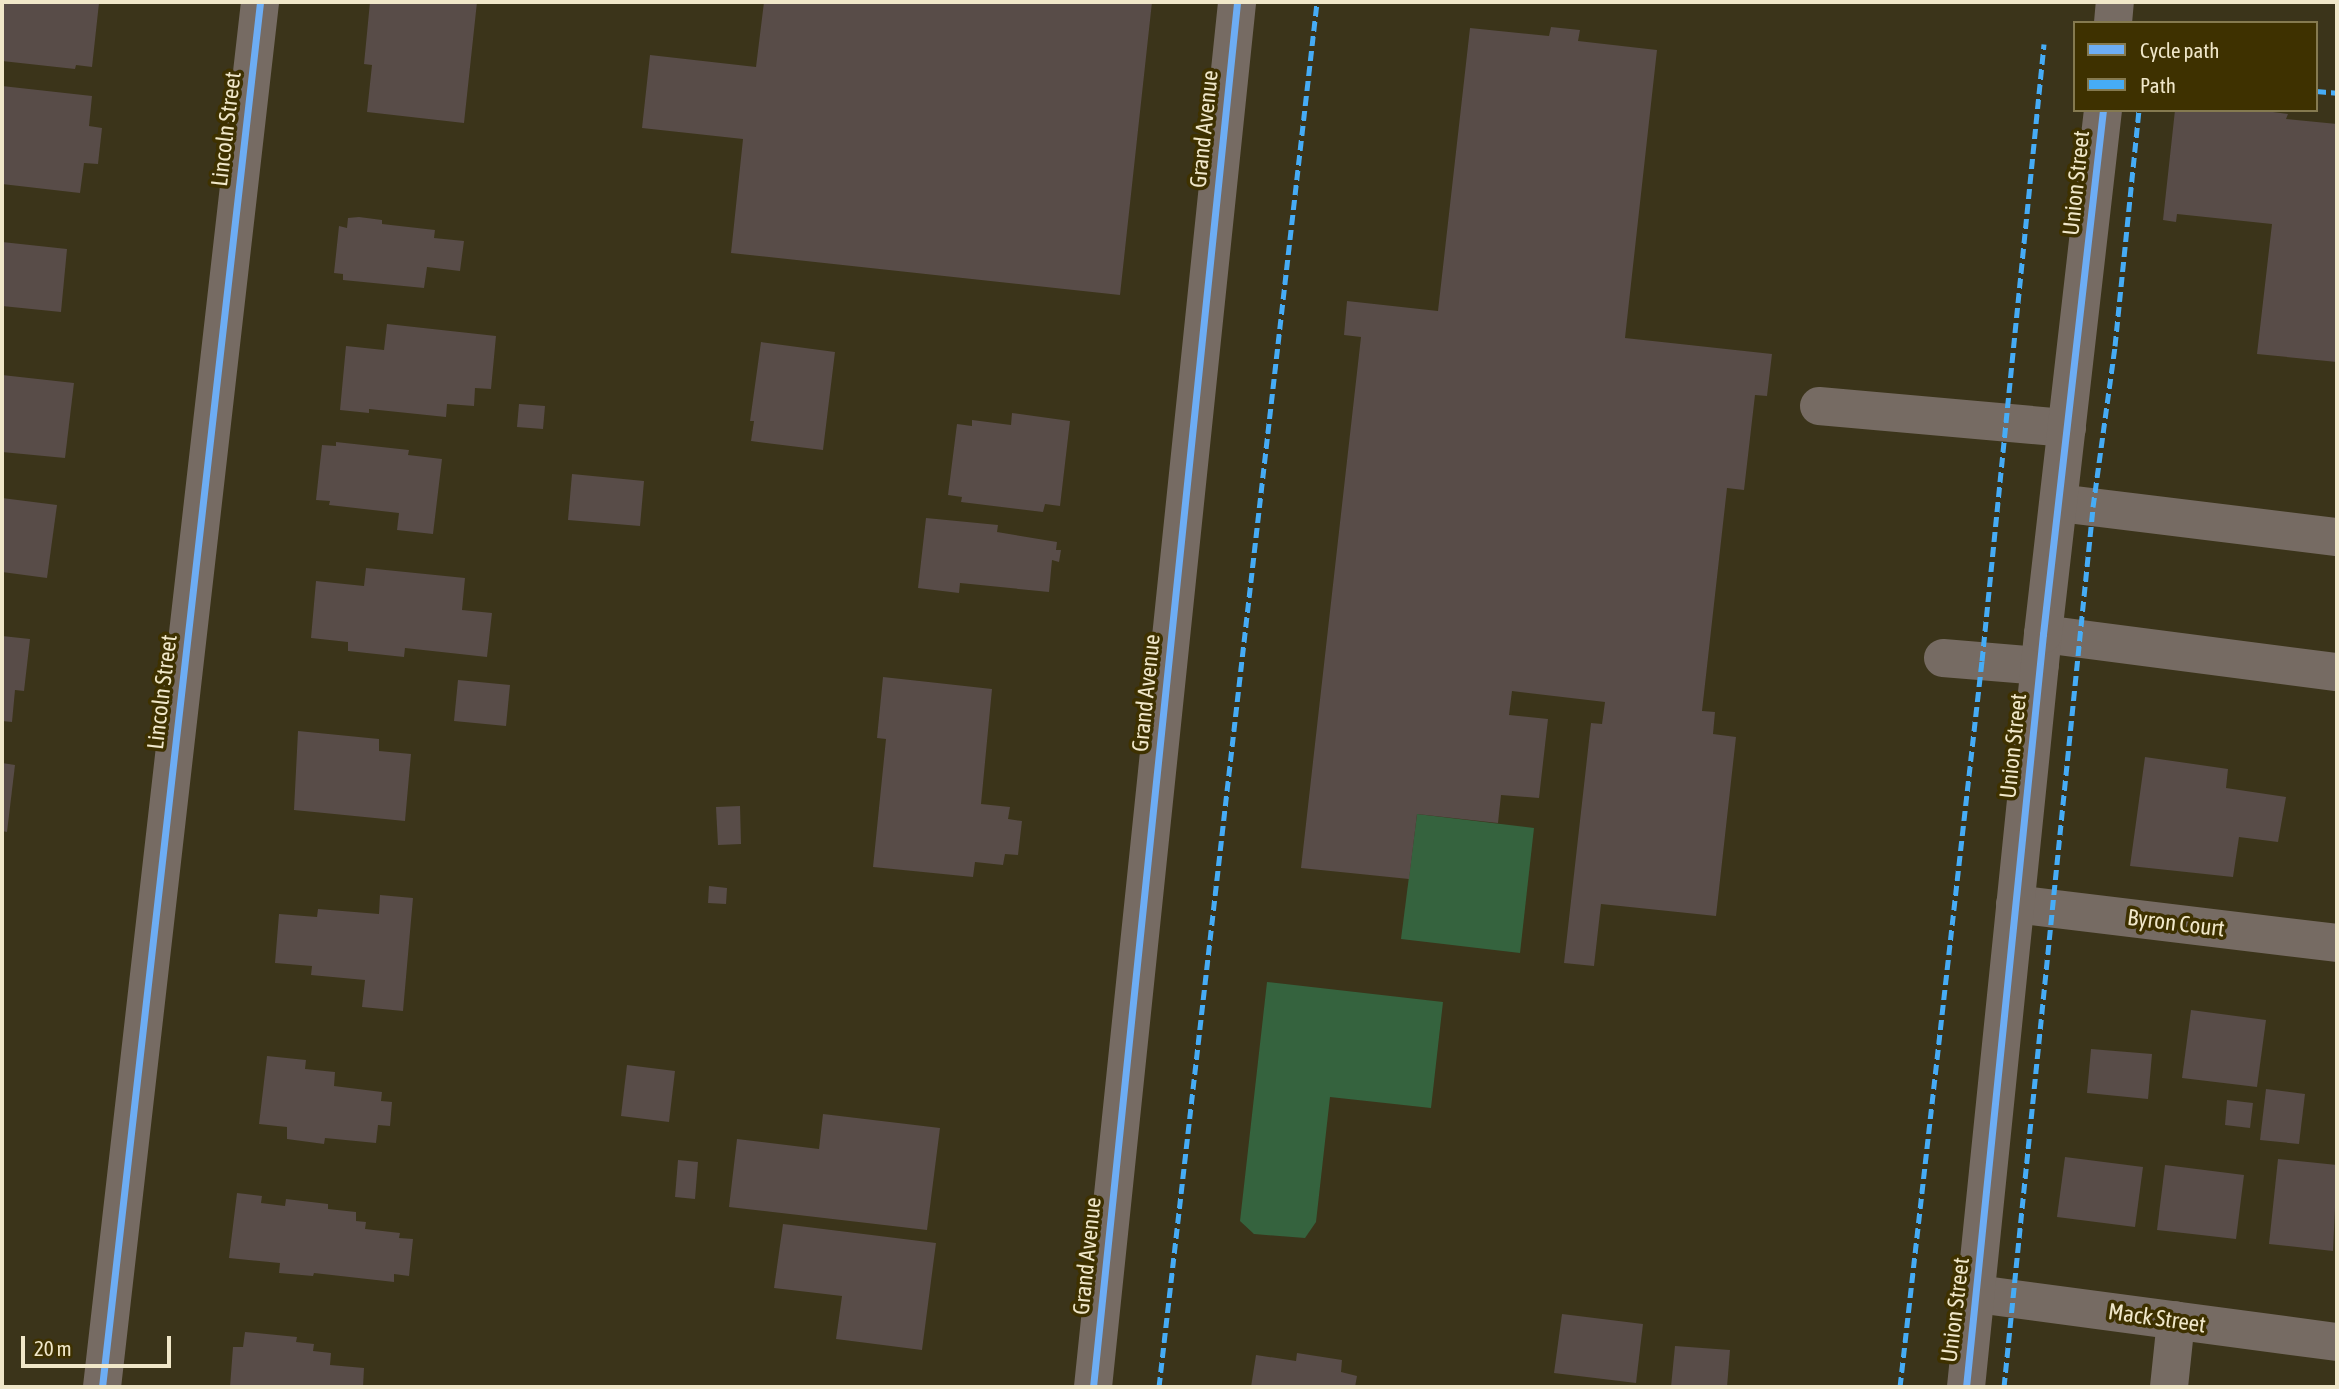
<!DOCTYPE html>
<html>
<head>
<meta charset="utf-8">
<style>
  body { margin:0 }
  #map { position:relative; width:2339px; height:1389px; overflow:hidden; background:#3b341a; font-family:"Asap Condensed",sans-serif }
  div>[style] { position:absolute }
  .green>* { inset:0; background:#35633e }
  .building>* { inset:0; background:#584c48 }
  .minor>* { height:38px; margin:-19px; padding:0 19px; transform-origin:19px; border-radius:19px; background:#766b63 }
  .quiet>* { height:5px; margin-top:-2.5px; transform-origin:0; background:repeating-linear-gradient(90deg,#46acf6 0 10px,transparent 0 15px) }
  .cycleway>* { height:7px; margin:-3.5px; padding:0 3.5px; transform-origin:3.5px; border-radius:3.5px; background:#6dadf4 }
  span { translate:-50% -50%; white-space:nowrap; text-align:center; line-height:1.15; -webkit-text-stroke:7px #3e3100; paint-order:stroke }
  .street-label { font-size:23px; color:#f0e7c9 }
  .frame { position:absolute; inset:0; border:4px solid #f0e7c9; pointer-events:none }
  .legend { position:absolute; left:2073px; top:21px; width:245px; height:91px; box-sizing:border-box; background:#3e3100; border:2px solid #857a50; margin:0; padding:9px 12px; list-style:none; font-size:21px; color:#f0e7c9 }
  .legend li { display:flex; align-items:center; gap:14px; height:35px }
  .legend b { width:35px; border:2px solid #857a50 }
  .scale { position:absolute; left:21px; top:1336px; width:150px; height:32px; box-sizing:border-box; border:4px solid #f0e7c9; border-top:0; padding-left:9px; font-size:21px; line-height:24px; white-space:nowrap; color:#f0e7c9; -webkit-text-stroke:5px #3e3100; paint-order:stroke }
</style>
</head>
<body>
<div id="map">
  <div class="green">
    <div style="clip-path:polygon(1417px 814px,1534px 828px,1520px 953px,1401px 939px)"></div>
    <div style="clip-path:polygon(1267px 982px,1443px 1002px,1431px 1108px,1330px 1097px,1316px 1222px,1305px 1238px,1254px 1234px,1240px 1221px)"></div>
  </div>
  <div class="building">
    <div style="clip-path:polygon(2px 2px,99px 3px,92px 67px,76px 65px,75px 69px,2px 61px)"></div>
    <div style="clip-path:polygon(370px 2px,477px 2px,464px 123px,367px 112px,372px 65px,364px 64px)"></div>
    <div style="clip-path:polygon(764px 2px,1152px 2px,1120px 295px,731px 253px,743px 139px,642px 128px,650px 55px,756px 67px)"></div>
    <div style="clip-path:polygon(1551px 27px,1580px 30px,1578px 41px,1657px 50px,1625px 338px,1772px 354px,1767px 396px,1755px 395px,1744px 490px,1727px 488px,1702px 711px,1715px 712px,1713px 734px,1736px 737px,1716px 916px,1601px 904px,1594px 966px,1564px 963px,1591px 723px,1602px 724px,1605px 702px,1512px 691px,1509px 715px,1548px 719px,1539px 798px,1501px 795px,1498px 823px,1417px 814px,1409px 879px,1301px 868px,1361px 337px,1344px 335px,1347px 301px,1438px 311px,1470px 28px,1549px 36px)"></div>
    <div style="clip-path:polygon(2px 86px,92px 96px,89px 126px,102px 128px,98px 164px,84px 163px,80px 193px,2px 184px)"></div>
    <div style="clip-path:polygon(2175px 110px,2258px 110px,2288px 114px,2286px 119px,2337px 124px,2337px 362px,2257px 354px,2272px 224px,2177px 214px,2176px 222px,2163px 220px)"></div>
    <div style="clip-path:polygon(359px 217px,382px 220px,382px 224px,435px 230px,434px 238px,464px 241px,460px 271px,427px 267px,424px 288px,343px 280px,343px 274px,334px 273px,339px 226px,347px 228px,348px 218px)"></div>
    <div style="clip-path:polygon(2px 242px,67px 249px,61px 312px,2px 306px)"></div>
    <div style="clip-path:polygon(387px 324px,496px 336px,491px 389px,475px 388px,474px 406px,447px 404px,446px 417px,369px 409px,369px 413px,340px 410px,346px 346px,384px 350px)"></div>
    <div style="clip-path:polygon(761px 342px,835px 352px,823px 450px,751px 441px,754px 421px,750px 421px)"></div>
    <div style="clip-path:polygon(2px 375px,74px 383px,65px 458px,2px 452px)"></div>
    <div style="clip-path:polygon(519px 404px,545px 406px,543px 429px,517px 427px)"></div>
    <div style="clip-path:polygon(1012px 413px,1070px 421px,1060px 506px,1045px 504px,1043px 512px,961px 502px,962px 497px,948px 495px,957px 424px,972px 426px,972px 420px,1011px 425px)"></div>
    <div style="clip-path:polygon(336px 442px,409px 450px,408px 455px,442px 459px,433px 534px,397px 530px,399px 513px,329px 505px,330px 501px,316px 500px,322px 445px,336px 446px)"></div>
    <div style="clip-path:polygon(572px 474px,644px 481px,640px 526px,568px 520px)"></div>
    <div style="clip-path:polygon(2px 498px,57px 505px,47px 578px,2px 572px)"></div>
    <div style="clip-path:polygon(926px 518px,998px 525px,997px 532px,1057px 542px,1056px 550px,1061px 550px,1059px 562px,1052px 560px,1049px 592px,960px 583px,959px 593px,918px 588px)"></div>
    <div style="clip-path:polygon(366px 568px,465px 578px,462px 610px,492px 613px,487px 657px,405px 648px,404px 657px,348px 651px,348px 642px,311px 638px,316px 581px,364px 586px)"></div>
    <div style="clip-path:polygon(2px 636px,30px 639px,24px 691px,15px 690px,12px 722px,2px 721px)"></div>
    <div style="clip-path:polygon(883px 677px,992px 689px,981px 804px,1010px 807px,1008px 819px,1022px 821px,1018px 855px,1005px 854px,1003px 865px,975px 862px,973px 877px,873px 867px,886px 739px,877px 738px)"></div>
    <div style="clip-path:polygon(458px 680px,510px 685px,506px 726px,454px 721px)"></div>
    <div style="clip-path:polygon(298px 731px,379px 739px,379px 751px,411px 754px,405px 821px,294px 810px)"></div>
    <div style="clip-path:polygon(2145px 757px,2228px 769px,2226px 788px,2286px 797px,2278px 842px,2239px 837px,2233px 877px,2130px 866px)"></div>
    <div style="clip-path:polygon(2px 763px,15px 765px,7px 832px,2px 831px)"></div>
    <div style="clip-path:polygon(740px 806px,741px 844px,718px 845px,716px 807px)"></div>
    <div style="clip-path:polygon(709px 886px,727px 888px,726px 904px,708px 903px)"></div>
    <div style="clip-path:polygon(380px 895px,413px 898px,403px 1011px,362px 1007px,365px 980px,311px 975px,312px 966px,275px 963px,279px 914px,317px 917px,318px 909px,379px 914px)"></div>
    <div style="clip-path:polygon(2191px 1010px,2266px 1020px,2257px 1087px,2182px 1078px)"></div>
    <div style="clip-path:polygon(2091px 1049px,2152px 1054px,2148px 1099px,2087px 1093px)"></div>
    <div style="clip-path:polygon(267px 1056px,306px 1060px,305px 1069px,335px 1072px,334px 1086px,382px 1092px,381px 1101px,392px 1102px,390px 1126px,378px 1125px,376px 1143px,325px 1138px,324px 1144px,287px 1139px,287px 1127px,259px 1124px)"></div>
    <div style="clip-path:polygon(627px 1065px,675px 1071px,669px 1122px,621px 1116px)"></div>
    <div style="clip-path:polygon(2266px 1089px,2305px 1094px,2299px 1144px,2260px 1140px)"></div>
    <div style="clip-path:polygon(2227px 1100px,2253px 1103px,2250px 1128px,2225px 1125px)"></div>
    <div style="clip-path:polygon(823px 1114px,940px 1128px,927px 1230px,729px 1207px,737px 1139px,819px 1149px)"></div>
    <div style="clip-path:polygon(2065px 1157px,2143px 1167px,2135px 1227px,2057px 1217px)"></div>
    <div style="clip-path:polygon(2278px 1159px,2337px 1165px,2333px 1251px,2269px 1244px)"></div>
    <div style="clip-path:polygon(678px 1160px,698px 1162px,695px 1199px,675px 1197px)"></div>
    <div style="clip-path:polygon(2165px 1165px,2244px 1175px,2236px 1239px,2157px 1230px)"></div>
    <div style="clip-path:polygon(237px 1193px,262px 1196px,261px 1203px,285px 1206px,286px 1199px,328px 1204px,328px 1209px,356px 1212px,356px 1221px,366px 1222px,365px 1229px,400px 1233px,399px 1238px,413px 1239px,409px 1276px,394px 1274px,394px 1282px,314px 1273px,313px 1276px,279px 1273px,280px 1263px,229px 1258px)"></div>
    <div style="clip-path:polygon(783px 1224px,936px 1243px,922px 1350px,836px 1339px,842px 1296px,774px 1288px)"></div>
    <div style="clip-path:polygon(1562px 1314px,1643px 1324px,1636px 1383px,1554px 1373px)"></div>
    <div style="clip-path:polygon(245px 1332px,297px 1337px,296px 1342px,314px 1344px,313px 1351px,331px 1353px,330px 1365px,364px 1368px,363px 1387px,230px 1387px,233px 1347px,243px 1347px)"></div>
    <div style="clip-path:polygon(1675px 1346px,1730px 1350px,1727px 1387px,1671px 1387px)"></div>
    <div style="clip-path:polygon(1297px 1353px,1342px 1360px,1341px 1372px,1357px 1376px,1355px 1387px,1251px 1387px,1256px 1355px,1296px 1361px)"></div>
  </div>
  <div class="minor">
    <div style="left:2113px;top:23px;width:21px;rotate:-85deg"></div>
    <div style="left:1819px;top:406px;width:249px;rotate:5.1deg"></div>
    <div style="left:2059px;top:503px;width:280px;rotate:7deg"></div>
    <div style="left:2043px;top:634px;width:296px;rotate:7.4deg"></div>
    <div style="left:1943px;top:658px;width:97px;rotate:4.7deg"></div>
    <div style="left:2015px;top:904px;width:324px;rotate:6.9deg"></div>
    <div style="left:1977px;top:1294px;width:363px;rotate:7.6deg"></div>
    <div style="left:102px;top:1387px;width:1394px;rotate:-83.49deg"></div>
    <div style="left:1093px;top:1387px;width:1392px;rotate:-84.06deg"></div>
    <div style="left:1966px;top:1387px;width:757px;rotate:-84.16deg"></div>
    <div style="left:2043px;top:634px;width:527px;rotate:-83.47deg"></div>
    <div style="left:2169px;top:1387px;width:67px;rotate:-84deg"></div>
  </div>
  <div class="quiet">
    <div style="left:2316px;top:91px;width:21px;rotate:5deg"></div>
    <div style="left:1159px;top:1387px;width:1394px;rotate:-83.49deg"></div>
    <div style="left:1900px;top:1387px;width:731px;rotate:-83.56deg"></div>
    <div style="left:1982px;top:661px;width:620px;rotate:-84.26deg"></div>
    <div style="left:2004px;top:1387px;width:884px;rotate:-84.22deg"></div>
    <div style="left:2093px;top:507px;width:162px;rotate:-82.2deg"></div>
    <div style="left:2115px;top:346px;width:237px;rotate:-84.2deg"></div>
  </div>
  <div class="cycleway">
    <div style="left:102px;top:1387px;width:1394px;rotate:-83.49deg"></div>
    <div style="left:1093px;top:1387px;width:1392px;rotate:-84.06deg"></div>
    <div style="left:1966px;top:1387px;width:757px;rotate:-84.16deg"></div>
    <div style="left:2043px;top:634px;width:527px;rotate:-83.47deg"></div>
  </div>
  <div class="street-label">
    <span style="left:226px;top:129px;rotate:-83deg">Lincoln Street</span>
    <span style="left:1204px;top:129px;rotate:-84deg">Grand Avenue</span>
    <span style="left:2076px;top:183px;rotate:-84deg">Union Street</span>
    <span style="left:162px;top:692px;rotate:-83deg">Lincoln Street</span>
    <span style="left:1146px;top:693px;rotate:-84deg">Grand Avenue</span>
    <span style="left:2013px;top:746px;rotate:-84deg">Union Street</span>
    <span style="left:2176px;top:923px;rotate:7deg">Byron Court</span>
    <span style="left:1087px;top:1256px;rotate:-84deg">Grand Avenue</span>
    <span style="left:1955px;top:1310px;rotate:-83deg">Union Street</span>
    <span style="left:2157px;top:1318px;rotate:8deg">Mack Street</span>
  </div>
  <div class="frame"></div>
  <ul class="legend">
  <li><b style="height:9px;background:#6dadf4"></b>Cycle path</li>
  <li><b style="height:9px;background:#46acf6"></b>Path</li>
  </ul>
  <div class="scale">20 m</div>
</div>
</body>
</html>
